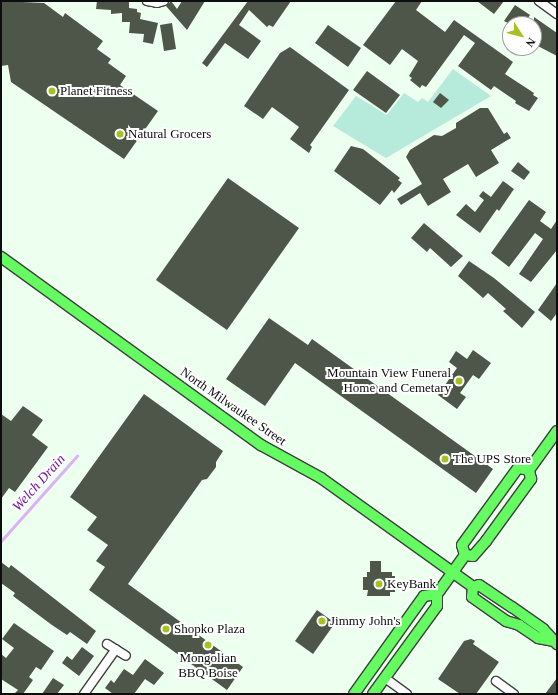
<!DOCTYPE html>
<html>
<head>
<meta charset="utf-8">
<style>
  body { margin:0 }
  #map { position:relative; width:558px; height:695px; overflow:hidden; background:#edffee; font-family:"Times New Roman",serif }
  div>[style] { position:absolute }
  .green>* { inset:0; background:#b6eadb }
  .stream>* { height:2.5px; margin:-1.25px; padding:0 1.25px; transform-origin:1.25px; border-radius:1.25px; background:#dbb1f8 }
  .building>* { inset:0; background:#4e5649 }
  .roads { filter:drop-shadow(1px 0 #404040) drop-shadow(-1px 0 #404040) drop-shadow(0 1px #404040) drop-shadow(0 -1px #404040) }
  .minor>* { height:8px; margin:-4px; padding:0 4px; transform-origin:4px; border-radius:4px; background:#fff }
  .major>* { height:10px; margin:-5px; padding:0 5px; transform-origin:5px; border-radius:5px; background:#64fc60 }
  .dots>* { width:11px; height:11px; translate:-50% -50%; box-sizing:border-box; border:2px solid #fff; border-radius:50% }
  span { translate:-50% -50%; white-space:nowrap; text-align:center; line-height:1.15; -webkit-text-stroke:4px #fff; paint-order:stroke }
  .poi-label { font-size:13px; color:#0d0d0d }
  .left { translate:0 -50%; text-align:left }
  .right { translate:-100% -50%; text-align:right }
  .street-label { font-size:13px; color:#0d0d0d }
  .water-label { font-size:14px; color:#7113a2; font-style:italic }
  .frame { position:absolute; inset:0; border:2px solid #0d0d0d; pointer-events:none }
  .north { position:absolute; left:502px; top:16px; width:40px; height:40px; box-sizing:border-box; background:#fff; border:1px solid #9e9e9e; border-radius:50%; rotate:126deg; font-size:11px; font-weight:700; line-height:16px; text-align:center; color:#0d0d0d }
  .north::after { content:''; display:block; margin:auto; width:14px; height:18px; background:#a6c121; clip-path:polygon(50% 0,100% 100%,50% 72%,0 100%) }
</style>
</head>
<body>
<div id="map">
  <div class="green">
    <div style="clip-path:polygon(453px 69px,491px 96px,386px 158px,333px 126px,356px 96px,387px 115px,404px 93px,418px 102px,422px 98px,428px 102px)"></div>
  </div>
  <div class="stream">
    <div style="left:1px;top:541px;width:114px;rotate:-48.2deg"></div>
  </div>
  <div class="building">
    <div style="clip-path:polygon(1px 1px,44px 3px,63px 17px,65px 13px,103px 41px,97px 49px,111px 59px,108px 63px,126px 76px,120px 85px,158px 111px,124px 159px,11px 82px,8px 65px,1px 66px)"></div>
    <div style="clip-path:polygon(97px 1px,129px 1px,129px 8px,137px 9px,137px 12px,141px 13px,140px 19px,158px 23px,153px 44px,143px 42px,144px 34px,129px 33px,130px 22px,122px 22px,122px 13px,111px 14px,111px 10px,96px 9px)"></div>
    <div style="clip-path:polygon(171px 1px,177px 9px,182px 1px,205px 1px,187px 30px,166px 6px)"></div>
    <div style="clip-path:polygon(248px 1px,291px 1px,273px 27px,269px 25px,267px 27px,249px 10px,239px 25px,261px 41px,248px 59px,225px 43px,207px 67px,202px 63px)"></div>
    <div style="clip-path:polygon(396px 1px,422px 1px,416px 10px,445px 32px,454px 20px,513px 62px,505px 74px,534px 93px,533px 95px,538px 98px,529px 111px,515px 103px,516px 101px,494px 86px,491px 90px,458px 66px,475px 43px,464px 35px,426px 87px,422px 85px,420px 88px,410px 80px,412px 78px,409px 76px,418px 61px,402px 49px,390px 65px,363px 45px)"></div>
    <div style="clip-path:polygon(477px 1px,504px 1px,494px 14px)"></div>
    <div style="clip-path:polygon(515px 5px,530px 15px,524px 24px,510px 24px,504px 21px)"></div>
    <div style="clip-path:polygon(534px 17px,557px 33px,557px 56px,534px 44px)"></div>
    <div style="clip-path:polygon(172px 23px,176px 49px,164px 51px,160px 25px)"></div>
    <div style="clip-path:polygon(328px 25px,361px 48px,348px 67px,315px 43px)"></div>
    <div style="clip-path:polygon(290px 47px,349px 90px,310px 145px,312px 147px,309px 153px,290px 139px,299px 127px,283px 115px,272px 107px,263px 119px,244px 106px,280px 53px)"></div>
    <div style="clip-path:polygon(367px 71px,400px 95px,386px 113px,353px 90px)"></div>
    <div style="clip-path:polygon(440px 93px,449px 100px,441px 108px,433px 102px)"></div>
    <div style="clip-path:polygon(480px 108px,488px 108px,504px 134px,507px 132px,511px 138px,491px 150px,499px 163px,476px 177px,468px 164px,443px 179px,451px 192px,428px 206px,420px 193px,401px 205px,397px 199px,422px 184px,406px 157px,410px 150px,434px 135px,442px 136px,456px 128px,456px 123px)"></div>
    <div style="clip-path:polygon(351px 146px,363px 149px,400px 178px,398px 180px,402px 183px,394px 193px,392px 190px,380px 205px,334px 171px)"></div>
    <div style="clip-path:polygon(518px 162px,530px 172px,524px 180px,511px 171px)"></div>
    <div style="clip-path:polygon(228px 178px,299px 228px,227px 330px,156px 280px)"></div>
    <div style="clip-path:polygon(503px 181px,514px 189px,499px 211px,497px 209px,480px 233px,456px 215px,466px 204px,475px 212px,484px 200px,479px 196px,483px 191px,491px 197px)"></div>
    <div style="clip-path:polygon(529px 200px,546px 212px,540px 221px,551px 229px,557px 220px,557px 250px,531px 282px,519px 274px,543px 239px,535px 233px,509px 267px,491px 253px)"></div>
    <div style="clip-path:polygon(424px 223px,463px 256px,451px 267px,430px 248px,427px 252px,411px 238px)"></div>
    <div style="clip-path:polygon(469px 261px,494px 278px,535px 312px,522px 328px,503px 311px,506px 309px,488px 293px,483px 298px,458px 276px)"></div>
    <div style="clip-path:polygon(557px 283px,557px 313px,551px 321px,538px 310px)"></div>
    <div style="clip-path:polygon(269px 318px,308px 345px,312px 339px,493px 469px,476px 493px,295px 363px,265px 406px,226px 379px)"></div>
    <div style="clip-path:polygon(473px 350px,491px 363px,479px 379px,473px 375px,460px 393px,466px 397px,457px 409px,438px 395px,457px 368px,449px 362px,456px 351px,467px 359px)"></div>
    <div style="clip-path:polygon(144px 394px,223px 451px,216px 462px,216px 467px,207px 479px,202px 480px,128px 584px,243px 667px,227px 690px,89px 590px,105px 567px,96px 561px,108px 545px,87px 530px,97px 517px,70px 497px)"></div>
    <div style="clip-path:polygon(23px 406px,43px 420px,32px 435px,48px 447px,15px 492px,9px 488px,1px 499px,1px 414px,11px 421px)"></div>
    <div style="clip-path:polygon(370px 561px,381px 561px,381px 572px,392px 572px,392px 576px,395px 576px,395px 592px,390px 592px,390px 596px,367px 596px,368px 590px,363px 590px,363px 577px,367px 577px,367px 572px,370px 572px)"></div>
    <div style="clip-path:polygon(1px 562px,9px 568px,11px 565px,96px 631px,87px 644px,70px 632px,67px 635px,52px 625px,13px 596px,15px 593px,1px 583px)"></div>
    <div style="clip-path:polygon(317px 610px,335px 623px,313px 654px,295px 641px)"></div>
    <div style="clip-path:polygon(14px 623px,54px 651px,41px 670px,36px 667px,29px 677px,33px 680px,23px 694px,14px 694px,18px 690px,1px 679px,1px 654px,6px 658px,14px 648px,2px 639px)"></div>
    <div style="clip-path:polygon(471px 639px,475px 641px,473px 644px,499px 662px,476px 694px,460px 694px,438px 679px,464px 641px)"></div>
    <div style="clip-path:polygon(82px 647px,94px 656px,79px 676px,62px 663px,67px 656px,72px 660px)"></div>
    <div style="clip-path:polygon(145px 659px,164px 673px,154px 685px,145px 679px,134px 694px,113px 694px,105px 688px,111px 680px,114px 683px,124px 669px,133px 675px)"></div>
    <div style="clip-path:polygon(53px 678px,64px 685px,57px 694px,42px 694px)"></div>
    <div style="clip-path:polygon(557px 678px,557px 694px,545px 694px)"></div>
  </div>
  <div class="roads">
    <div class="minor">
      <div style="left:147px;top:1px;width:10px;rotate:11deg"></div>
      <div style="left:157px;top:3px;width:7px;rotate:-16deg"></div>
      <div style="left:539px;top:1px;width:22px;rotate:36deg"></div>
      <div style="left:107px;top:644px;width:22px;rotate:32deg"></div>
      <div style="left:385px;top:678px;width:27px;rotate:36deg"></div>
      <div style="left:496px;top:681px;width:22px;rotate:36deg"></div>
      <div style="left:84px;top:694px;width:55px;rotate:-54.6deg"></div>
    </div>
    <div class="major">
      <div style="left:1px;top:257px;width:321px;rotate:35.9deg"></div>
      <div style="left:261px;top:445px;width:68px;rotate:28.8deg"></div>
      <div style="left:321px;top:478px;width:187px;rotate:35.6deg"></div>
      <div style="left:465px;top:555px;width:8px;rotate:7deg"></div>
      <div style="left:473px;top:556px;width:20px;rotate:-49deg"></div>
      <div style="left:486px;top:541px;width:77px;rotate:-54deg"></div>
      <div style="left:531px;top:479px;width:9px;rotate:-103deg"></div>
      <div style="left:529px;top:470px;width:48px;rotate:-54.3deg"></div>
      <div style="left:473px;top:587px;width:6px;rotate:-18deg"></div>
      <div style="left:479px;top:585px;width:40px;rotate:34deg"></div>
      <div style="left:512px;top:607px;width:38px;rotate:35deg"></div>
      <div style="left:543px;top:629px;width:21px;rotate:47deg"></div>
      <div style="left:473px;top:587px;width:10px;rotate:96deg"></div>
      <div style="left:472px;top:597px;width:42px;rotate:35.2deg"></div>
      <div style="left:506px;top:621px;width:14px;rotate:17deg"></div>
      <div style="left:519px;top:625px;width:23px;rotate:34deg"></div>
      <div style="left:538px;top:638px;width:15px;rotate:11deg"></div>
      <div style="left:354px;top:694px;width:120px;rotate:-54.5deg"></div>
      <div style="left:424px;top:596px;width:13px;rotate:-9deg"></div>
      <div style="left:437px;top:594px;width:5px;rotate:-53deg"></div>
      <div style="left:440px;top:590px;width:43px;rotate:-54.5deg"></div>
      <div style="left:465px;top:555px;width:10px;rotate:-107deg"></div>
      <div style="left:462px;top:545px;width:95px;rotate:-54deg"></div>
      <div style="left:518px;top:468px;width:11px;rotate:10deg"></div>
      <div style="left:373px;top:694px;width:109px;rotate:-54deg"></div>
      <div style="left:437px;top:606px;width:12px;rotate:-90deg"></div>
    </div>
  </div>
  <div class="dots">
    <div style="left:52px;top:91px;background:#a6c121"></div>
    <div style="left:120px;top:134px;background:#a6c121"></div>
    <div style="left:459px;top:381px;background:#a6c121"></div>
    <div style="left:445px;top:459px;background:#a6c121"></div>
    <div style="left:379px;top:584px;background:#a6c121"></div>
    <div style="left:322px;top:621px;background:#a6c121"></div>
    <div style="left:166px;top:629px;background:#a6c121"></div>
    <div style="left:208px;top:645px;background:#a6c121"></div>
  </div>
  <div class="poi-label">
    <span class="left" style="left:60px;top:91px">Planet Fitness</span>
    <span class="left" style="left:128px;top:134px">Natural Grocers</span>
    <span class="right" style="left:451px;top:381px">Mountain View Funeral<br>Home and Cemetary</span>
    <span class="left" style="left:453px;top:459px">The UPS Store</span>
    <span class="left" style="left:387px;top:584px">KeyBank</span>
    <span class="left" style="left:330px;top:621px">Jimmy John's</span>
    <span class="left" style="left:174px;top:629px">Shopko Plaza</span>
    <span style="left:208px;top:666px">Mongolian<br>BBQ Boise</span>
  </div>
  <div class="street-label">
    <span style="left:233px;top:407px;rotate:35deg">North Milwaukee Street</span>
  </div>
  <div class="water-label">
    <span style="left:39px;top:483px;rotate:-48deg">Welch Drain</span>
  </div>
  <div class="frame"></div>
  <div class="north">N</div>
</div>
</body>
</html>
